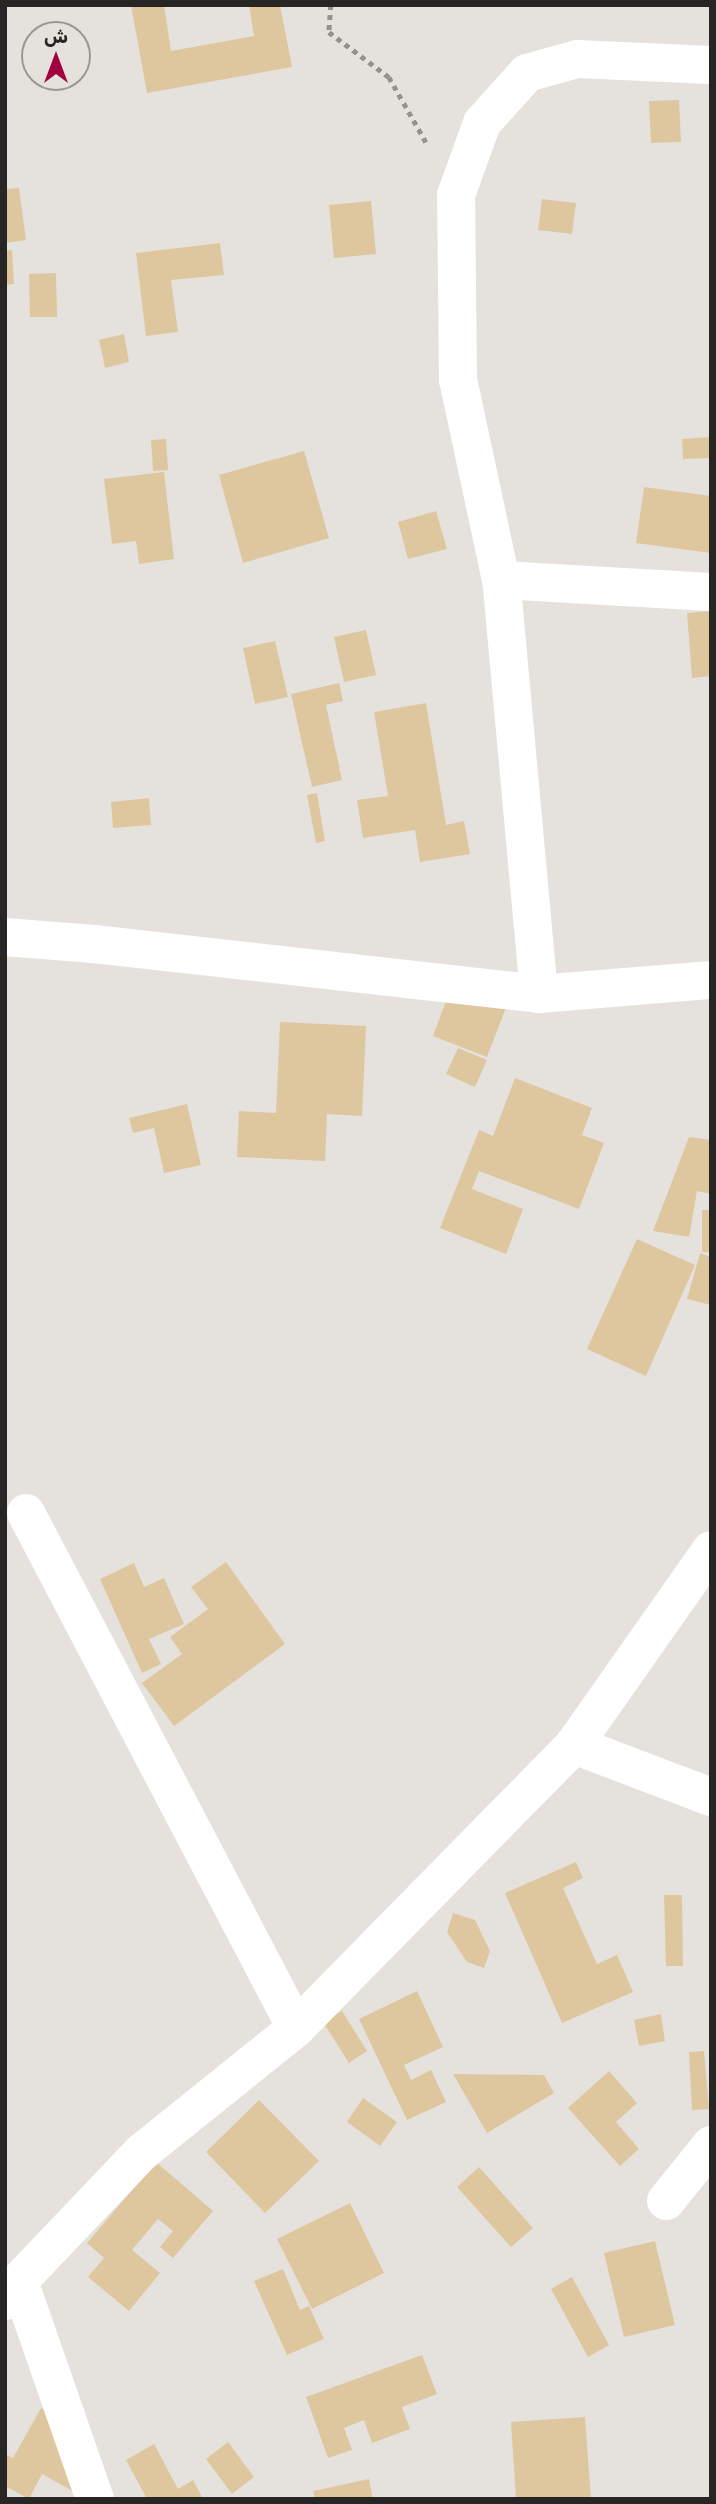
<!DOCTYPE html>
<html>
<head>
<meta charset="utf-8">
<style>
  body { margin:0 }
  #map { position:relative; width:716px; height:2504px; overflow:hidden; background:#e5e2de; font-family:Rubik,"Noto Sans Arabic",sans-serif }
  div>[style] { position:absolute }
  .building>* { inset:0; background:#dec79e }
  .path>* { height:4.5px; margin-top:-2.25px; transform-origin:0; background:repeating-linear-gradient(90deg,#94928f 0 5px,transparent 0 10px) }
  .street>* { height:38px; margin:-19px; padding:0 19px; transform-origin:19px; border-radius:19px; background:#fff }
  span { translate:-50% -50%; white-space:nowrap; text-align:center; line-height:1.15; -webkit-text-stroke:6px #e5e2de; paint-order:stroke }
  .frame { position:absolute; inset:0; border:7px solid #272624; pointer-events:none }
  .north { position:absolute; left:21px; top:21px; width:70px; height:70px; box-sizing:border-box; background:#e5e2de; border:2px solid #999794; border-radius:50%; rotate:0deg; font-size:19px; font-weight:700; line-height:28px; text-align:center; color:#272624 }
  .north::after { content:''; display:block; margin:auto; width:24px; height:32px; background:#a00240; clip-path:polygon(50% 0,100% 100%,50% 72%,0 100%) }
</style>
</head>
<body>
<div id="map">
  <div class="building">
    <div style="clip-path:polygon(131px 5px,164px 5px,171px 51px,254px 36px,249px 5px,280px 5px,292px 67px,147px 93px)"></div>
    <div style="clip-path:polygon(679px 100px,681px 142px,651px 143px,649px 101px)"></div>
    <div style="clip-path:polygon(19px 188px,26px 240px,5px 243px,5px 189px)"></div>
    <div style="clip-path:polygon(542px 199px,576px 203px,572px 234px,538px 230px)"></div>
    <div style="clip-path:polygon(371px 201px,376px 254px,334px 258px,329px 205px)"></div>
    <div style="clip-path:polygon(220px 243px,224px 275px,171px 280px,178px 332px,146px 336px,136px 253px)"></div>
    <div style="clip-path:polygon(12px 250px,14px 284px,5px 285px,5px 251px)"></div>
    <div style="clip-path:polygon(56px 273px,57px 317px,30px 317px,29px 274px)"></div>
    <div style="clip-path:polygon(124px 334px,129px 362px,105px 368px,99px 340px)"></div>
    <div style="clip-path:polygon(711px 437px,711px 458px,683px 459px,682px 439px)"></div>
    <div style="clip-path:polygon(166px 439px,168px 470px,153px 471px,151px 440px)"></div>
    <div style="clip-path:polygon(304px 451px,329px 538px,243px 563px,219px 475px)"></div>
    <div style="clip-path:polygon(164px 472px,174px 559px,139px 564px,136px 541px,112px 544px,104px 479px)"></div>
    <div style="clip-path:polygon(644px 487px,711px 496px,711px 553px,636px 543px)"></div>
    <div style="clip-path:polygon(436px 511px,447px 549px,408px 559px,398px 522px)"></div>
    <div style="clip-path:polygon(711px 611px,711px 676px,692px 678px,687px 613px)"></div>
    <div style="clip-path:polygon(366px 630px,376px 675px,344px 682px,334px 637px)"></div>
    <div style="clip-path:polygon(275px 641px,288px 697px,255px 704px,243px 648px)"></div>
    <div style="clip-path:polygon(339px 683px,343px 701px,326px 705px,342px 780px,312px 787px,291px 694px)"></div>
    <div style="clip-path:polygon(426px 703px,446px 825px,464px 821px,470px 854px,420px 862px,415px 830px,363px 838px,357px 800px,388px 796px,374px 712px)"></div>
    <div style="clip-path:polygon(317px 793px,325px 841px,316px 843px,307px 795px)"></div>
    <div style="clip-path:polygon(149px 798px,151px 825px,113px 828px,111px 802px)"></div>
    <div style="clip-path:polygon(452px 985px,507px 1005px,487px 1057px,433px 1036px)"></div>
    <div style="clip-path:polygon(280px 1022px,366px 1026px,362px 1116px,327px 1114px,325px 1161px,237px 1157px,239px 1111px,276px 1113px)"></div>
    <div style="clip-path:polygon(458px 1048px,487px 1060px,475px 1087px,446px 1074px)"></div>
    <div style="clip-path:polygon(515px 1078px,592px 1108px,582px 1135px,604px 1143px,579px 1209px,479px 1171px,472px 1189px,523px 1209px,506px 1254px,440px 1228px,479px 1130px,493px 1136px)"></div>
    <div style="clip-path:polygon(187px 1104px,201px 1165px,164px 1173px,154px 1128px,133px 1133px,129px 1118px)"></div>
    <div style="clip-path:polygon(689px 1137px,711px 1140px,711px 1194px,697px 1191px,689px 1237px,653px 1231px)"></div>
    <div style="clip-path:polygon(702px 1210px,711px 1210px,711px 1252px,702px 1252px)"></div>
    <div style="clip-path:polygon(637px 1239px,695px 1265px,646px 1376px,587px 1349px)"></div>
    <div style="clip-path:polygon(700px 1253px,711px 1257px,711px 1305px,687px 1299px)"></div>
    <div style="clip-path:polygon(226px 1562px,285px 1644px,174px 1726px,142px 1683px,182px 1654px,170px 1637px,208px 1609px,191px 1587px)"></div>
    <div style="clip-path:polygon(134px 1563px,144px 1587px,164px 1578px,184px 1624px,149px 1639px,161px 1664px,142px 1673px,100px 1579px)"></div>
    <div style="clip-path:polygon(576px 1862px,583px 1878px,563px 1888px,597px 1964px,617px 1955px,633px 1992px,562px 2023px,505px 1893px)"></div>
    <div style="clip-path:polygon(664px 1895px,682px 1895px,683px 1966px,666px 1966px)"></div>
    <div style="clip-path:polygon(453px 1913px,475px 1920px,490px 1951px,484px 1968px,467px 1962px,447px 1932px)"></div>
    <div style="clip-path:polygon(417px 1991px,443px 2047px,404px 2065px,411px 2080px,431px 2070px,446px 2102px,407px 2120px,359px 2019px)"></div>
    <div style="clip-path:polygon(342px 2011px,367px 2051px,349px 2063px,323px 2022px)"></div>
    <div style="clip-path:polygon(661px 2014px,665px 2041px,639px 2046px,634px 2020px)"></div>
    <div style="clip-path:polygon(704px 2051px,709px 2109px,692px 2110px,689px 2052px)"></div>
    <div style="clip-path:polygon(609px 2071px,637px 2103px,616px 2122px,639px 2149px,620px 2166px,568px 2108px)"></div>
    <div style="clip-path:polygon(453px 2074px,544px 2075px,554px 2093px,487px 2133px)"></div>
    <div style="clip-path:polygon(363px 2098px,397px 2122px,380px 2146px,347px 2122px)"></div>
    <div style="clip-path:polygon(259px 2100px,319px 2161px,265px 2213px,206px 2152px)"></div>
    <div style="clip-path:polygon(156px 2162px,213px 2211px,173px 2258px,160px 2247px,173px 2231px,158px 2219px,132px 2250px,160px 2273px,129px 2311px,88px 2277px,104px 2258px,87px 2243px)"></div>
    <div style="clip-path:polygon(479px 2167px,533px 2228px,511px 2247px,457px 2187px)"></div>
    <div style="clip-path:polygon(350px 2203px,384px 2273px,312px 2309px,277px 2239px)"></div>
    <div style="clip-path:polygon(655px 2241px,675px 2325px,624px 2337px,604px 2253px)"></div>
    <div style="clip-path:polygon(283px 2269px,300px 2310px,309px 2306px,324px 2339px,287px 2355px,254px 2281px)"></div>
    <div style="clip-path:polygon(572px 2277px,609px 2345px,588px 2357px,551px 2289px)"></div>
    <div style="clip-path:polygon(422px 2355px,437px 2394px,402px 2407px,410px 2429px,372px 2443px,364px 2420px,344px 2428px,352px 2450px,328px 2458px,306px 2397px)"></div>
    <div style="clip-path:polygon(41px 2408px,59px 2419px,76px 2493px,42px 2474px,29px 2499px,5px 2486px,5px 2454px,13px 2458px)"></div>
    <div style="clip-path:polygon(585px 2417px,591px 2499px,516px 2499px,511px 2422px)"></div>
    <div style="clip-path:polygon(228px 2442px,254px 2477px,232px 2494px,206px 2459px)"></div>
    <div style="clip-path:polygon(154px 2444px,178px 2489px,193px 2480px,203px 2499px,147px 2499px,126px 2460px)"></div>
    <div style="clip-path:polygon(369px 2479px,373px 2499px,315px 2499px,313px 2491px)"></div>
  </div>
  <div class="path">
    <div style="left:331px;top:5px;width:27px;rotate:94deg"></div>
    <div style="left:329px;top:32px;width:75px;rotate:36.9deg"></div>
    <div style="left:389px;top:77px;width:75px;rotate:60.4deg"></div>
  </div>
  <div class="street">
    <div style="left:501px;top:580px;width:210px;rotate:3.3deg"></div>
    <div style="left:5px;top:937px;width:89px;rotate:4.5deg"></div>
    <div style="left:94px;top:944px;width:448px;rotate:6.4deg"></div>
    <div style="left:539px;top:994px;width:173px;rotate:-4.7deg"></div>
    <div style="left:539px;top:994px;width:416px;rotate:-95.2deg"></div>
    <div style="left:501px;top:580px;width:205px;rotate:-102.1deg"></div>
    <div style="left:458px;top:380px;width:185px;rotate:-90.6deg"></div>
    <div style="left:456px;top:195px;width:77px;rotate:-70.1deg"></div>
    <div style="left:482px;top:123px;width:67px;rotate:-48deg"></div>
    <div style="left:527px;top:73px;width:52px;rotate:-15.6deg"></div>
    <div style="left:577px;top:59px;width:134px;rotate:2.6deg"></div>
    <div style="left:26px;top:1513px;width:581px;rotate:62.33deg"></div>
    <div style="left:574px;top:1745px;width:147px;rotate:20.8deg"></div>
    <div style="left:666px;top:2201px;width:72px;rotate:-51.2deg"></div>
    <div style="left:19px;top:2281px;width:231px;rotate:70.8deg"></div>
    <div style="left:5px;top:2301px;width:24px;rotate:-55deg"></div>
    <div style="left:19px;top:2281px;width:178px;rotate:-46.4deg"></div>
    <div style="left:142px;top:2152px;width:198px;rotate:-38.8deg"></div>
    <div style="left:296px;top:2028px;width:397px;rotate:-45.5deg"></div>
    <div style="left:574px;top:1745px;width:238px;rotate:-54.9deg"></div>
  </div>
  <div class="frame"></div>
  <div class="north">ش</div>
</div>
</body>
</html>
